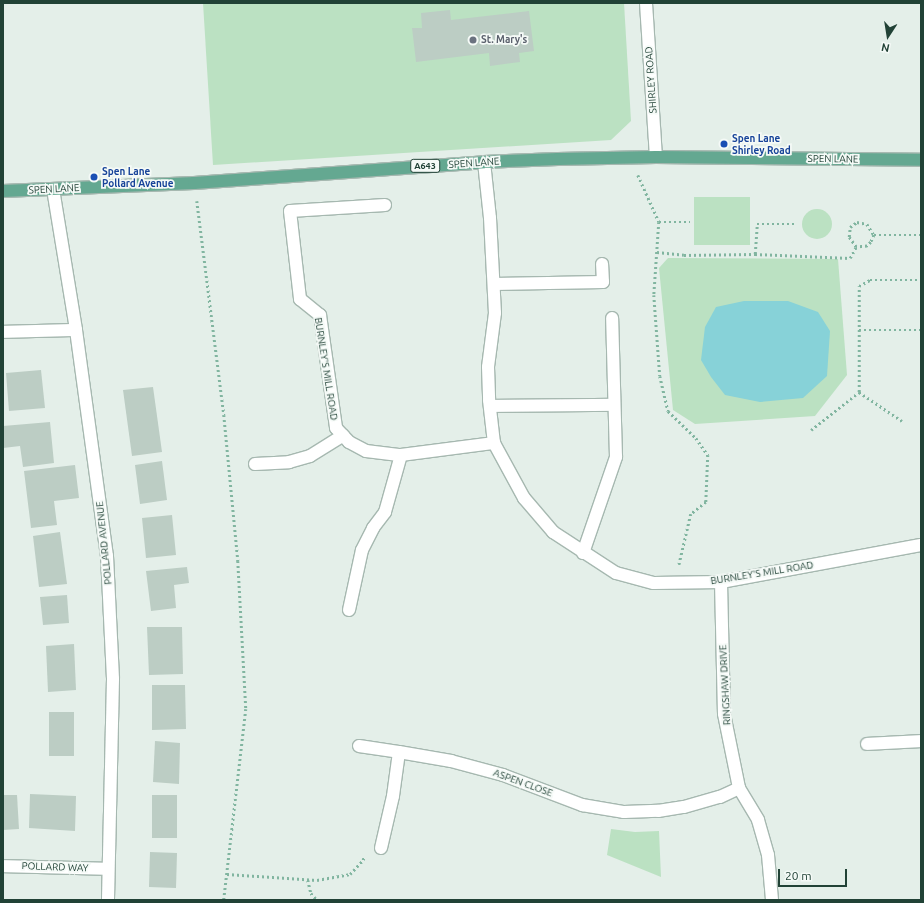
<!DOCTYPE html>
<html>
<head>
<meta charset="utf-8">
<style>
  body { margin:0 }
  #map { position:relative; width:924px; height:903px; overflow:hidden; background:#e4efe9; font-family:Ubuntu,sans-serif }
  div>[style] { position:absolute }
  .green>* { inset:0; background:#bbe1c2 }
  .round { border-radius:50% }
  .water>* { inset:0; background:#87d2d8 }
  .building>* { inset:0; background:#bccdc4 }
  .path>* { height:2.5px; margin-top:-1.25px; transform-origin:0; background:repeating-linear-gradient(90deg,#81b5a0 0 2px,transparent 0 5px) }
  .roads { filter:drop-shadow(1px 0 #a6b8b0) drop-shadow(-1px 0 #a6b8b0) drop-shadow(0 1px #a6b8b0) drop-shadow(0 -1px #a6b8b0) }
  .service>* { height:12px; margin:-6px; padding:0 6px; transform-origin:6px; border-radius:6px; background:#fff }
  .minor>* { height:12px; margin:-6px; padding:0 6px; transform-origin:6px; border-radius:6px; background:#fff }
  .primary>* { height:12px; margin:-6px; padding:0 6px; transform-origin:6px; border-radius:6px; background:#64a891 }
  .dots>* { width:11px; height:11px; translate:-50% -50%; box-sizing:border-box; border:2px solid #f5faf7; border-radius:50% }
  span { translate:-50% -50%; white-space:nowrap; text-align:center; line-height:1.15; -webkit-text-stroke:3.5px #f5faf7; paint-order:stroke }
  .shield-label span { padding:1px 3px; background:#f5faf7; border:1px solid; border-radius:3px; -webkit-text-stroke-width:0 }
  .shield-label { font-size:9px; color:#214236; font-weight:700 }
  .worship-label { font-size:10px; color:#5b616d; font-weight:700 }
  .left { translate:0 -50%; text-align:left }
  .street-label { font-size:10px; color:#214236 }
  .transit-label { font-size:10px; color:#164399; font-weight:700 }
  .frame { position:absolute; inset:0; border:4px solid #214236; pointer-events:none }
  .north { position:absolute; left:868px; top:16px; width:40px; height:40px; -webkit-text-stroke:3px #f5faf7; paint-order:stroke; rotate:192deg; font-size:11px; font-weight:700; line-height:16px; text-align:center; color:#214236 }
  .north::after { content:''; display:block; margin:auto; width:14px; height:18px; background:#214236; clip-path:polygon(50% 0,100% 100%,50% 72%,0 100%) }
  .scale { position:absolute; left:778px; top:869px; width:69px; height:18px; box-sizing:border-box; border:2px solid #214236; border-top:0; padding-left:5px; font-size:12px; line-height:14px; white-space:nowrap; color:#214236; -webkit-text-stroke:3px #f5faf7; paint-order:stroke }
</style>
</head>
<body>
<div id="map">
  <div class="green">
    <div style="clip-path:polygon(203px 3px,624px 3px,631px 121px,611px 140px,213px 165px)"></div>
    <div style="clip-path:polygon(694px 197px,750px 197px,750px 245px,694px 245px)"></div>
    <div class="round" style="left:802px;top:209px;width:30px;height:30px"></div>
    <div style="clip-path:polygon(668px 258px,838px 259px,847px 375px,815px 416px,695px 424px,673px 410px,659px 268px)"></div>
    <div style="clip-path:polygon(611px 829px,635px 832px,659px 831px,661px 877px,607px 855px)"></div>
  </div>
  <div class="water">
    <div style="clip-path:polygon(744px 301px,788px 301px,818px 312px,830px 331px,827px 376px,803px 398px,760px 402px,725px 395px,711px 377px,701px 360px,705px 327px,716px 307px)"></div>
  </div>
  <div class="building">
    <div style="clip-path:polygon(450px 10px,451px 20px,529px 11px,534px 51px,519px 53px,520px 62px,490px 66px,489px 53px,416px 62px,412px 28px,422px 28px,421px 13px)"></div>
    <div style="clip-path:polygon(41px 370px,45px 408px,9px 411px,6px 373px)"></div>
    <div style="clip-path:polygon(153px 387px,162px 452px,132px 456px,123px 390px)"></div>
    <div style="clip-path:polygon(50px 422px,54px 463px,23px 467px,20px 446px,3px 448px,3px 426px)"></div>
    <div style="clip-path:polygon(162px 461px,167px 500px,140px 504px,135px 465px)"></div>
    <div style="clip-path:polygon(75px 465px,79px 498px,54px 501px,57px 525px,31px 528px,24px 471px)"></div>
    <div style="clip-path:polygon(172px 515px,176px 555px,146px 558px,142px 518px)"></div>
    <div style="clip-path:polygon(60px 532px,67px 584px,39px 587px,33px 536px)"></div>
    <div style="clip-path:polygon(187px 567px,189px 583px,174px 585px,176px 608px,151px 611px,146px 571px)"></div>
    <div style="clip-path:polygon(67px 595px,69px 623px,43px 625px,40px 597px)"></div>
    <div style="clip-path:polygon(147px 627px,182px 627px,183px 674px,149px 675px)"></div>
    <div style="clip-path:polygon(74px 644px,76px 690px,48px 692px,46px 646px)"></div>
    <div style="clip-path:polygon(152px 685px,185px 685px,186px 729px,152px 730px)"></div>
    <div style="clip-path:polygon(49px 712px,74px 712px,74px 756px,49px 756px)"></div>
    <div style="clip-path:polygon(155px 741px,180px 743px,179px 784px,153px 782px)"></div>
    <div style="clip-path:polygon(30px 794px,76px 796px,75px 831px,29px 828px)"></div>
    <div style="clip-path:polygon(3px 795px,17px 795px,19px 829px,3px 830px)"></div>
    <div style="clip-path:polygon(152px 795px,177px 795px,177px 838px,152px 838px)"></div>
    <div style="clip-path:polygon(150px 852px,177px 853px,176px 888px,149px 887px)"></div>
  </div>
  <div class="path">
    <div style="left:638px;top:175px;width:51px;rotate:65.9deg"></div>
    <div style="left:659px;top:222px;width:73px;rotate:93.9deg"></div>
    <div style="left:654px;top:295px;width:81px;rotate:85.8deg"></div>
    <div style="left:660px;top:376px;width:36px;rotate:77deg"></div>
    <div style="left:668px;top:411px;width:39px;rotate:44deg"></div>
    <div style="left:696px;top:438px;width:21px;rotate:55deg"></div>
    <div style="left:708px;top:455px;width:47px;rotate:92.4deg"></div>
    <div style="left:706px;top:502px;width:19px;rotate:141deg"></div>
    <div style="left:691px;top:514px;width:52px;rotate:103.2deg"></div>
    <div style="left:197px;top:201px;width:216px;rotate:82.8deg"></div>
    <div style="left:224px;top:415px;width:147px;rotate:84.5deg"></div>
    <div style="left:238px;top:561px;width:148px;rotate:86.9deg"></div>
    <div style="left:246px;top:709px;width:192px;rotate:96.6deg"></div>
    <div style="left:659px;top:222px;width:31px"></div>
    <div style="left:874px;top:235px;width:47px"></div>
    <div style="left:657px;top:252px;width:27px;rotate:6deg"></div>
    <div style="left:684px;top:255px;width:71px;rotate:-0.8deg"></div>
    <div style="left:755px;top:254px;width:30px;rotate:-86deg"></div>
    <div style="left:757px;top:224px;width:40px"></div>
    <div style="left:755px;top:254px;width:95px;rotate:2.4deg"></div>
    <div style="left:850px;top:258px;width:13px;rotate:-61deg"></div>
    <div style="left:856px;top:247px;width:12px;rotate:-125deg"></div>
    <div style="left:849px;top:237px;width:10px;rotate:-84deg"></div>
    <div style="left:850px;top:227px;width:9px;rotate:-36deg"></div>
    <div style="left:857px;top:222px;width:10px;rotate:11deg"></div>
    <div style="left:867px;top:224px;width:13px;rotate:58deg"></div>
    <div style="left:874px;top:235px;width:8px;rotate:113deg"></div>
    <div style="left:871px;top:242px;width:6px;rotate:135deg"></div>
    <div style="left:867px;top:246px;width:11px;rotate:175deg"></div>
    <div style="left:859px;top:330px;width:62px"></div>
    <div style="left:859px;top:392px;width:106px;rotate:-90deg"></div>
    <div style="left:859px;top:286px;width:13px;rotate:-29deg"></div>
    <div style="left:870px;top:280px;width:51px"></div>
    <div style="left:811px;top:430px;width:61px;rotate:-38.4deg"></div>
    <div style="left:859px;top:392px;width:52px;rotate:34deg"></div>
    <div style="left:227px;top:874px;width:90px;rotate:3.8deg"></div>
    <div style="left:317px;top:880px;width:34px;rotate:-10deg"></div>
    <div style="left:350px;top:874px;width:19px;rotate:-47deg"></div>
    <div style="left:363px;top:860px;width:4px;rotate:-76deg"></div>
    <div style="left:308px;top:880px;width:13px;rotate:77deg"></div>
    <div style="left:311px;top:893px;width:9px;rotate:49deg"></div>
  </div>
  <div class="roads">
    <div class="service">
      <div style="left:494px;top:284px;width:109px;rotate:-1.1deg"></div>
      <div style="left:603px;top:282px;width:18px;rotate:-93deg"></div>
      <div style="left:490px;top:406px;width:124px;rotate:-0.5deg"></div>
      <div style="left:583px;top:553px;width:102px;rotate:-71deg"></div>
      <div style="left:616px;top:457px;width:139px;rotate:-91.6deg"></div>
    </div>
    <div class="minor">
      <div style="left:646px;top:3px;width:154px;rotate:86.3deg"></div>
      <div style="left:484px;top:162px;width:56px;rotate:83.9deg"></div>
      <div style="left:490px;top:218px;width:95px;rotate:87deg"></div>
      <div style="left:495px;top:313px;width:54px;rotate:97.4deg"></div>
      <div style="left:488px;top:367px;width:33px;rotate:88deg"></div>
      <div style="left:489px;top:400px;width:43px;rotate:83.4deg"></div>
      <div style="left:494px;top:443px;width:63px;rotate:61.4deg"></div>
      <div style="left:524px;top:498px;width:45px;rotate:49.5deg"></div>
      <div style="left:553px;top:532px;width:75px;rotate:33.1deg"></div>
      <div style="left:616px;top:573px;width:39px;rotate:15deg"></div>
      <div style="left:654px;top:583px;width:67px;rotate:-0.9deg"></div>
      <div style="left:721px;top:582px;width:203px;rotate:-10.5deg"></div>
      <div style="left:53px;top:189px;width:143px;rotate:80.7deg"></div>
      <div style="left:76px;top:330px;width:228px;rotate:82.2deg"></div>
      <div style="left:107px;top:556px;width:123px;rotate:87.2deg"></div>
      <div style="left:113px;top:679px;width:221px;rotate:91.3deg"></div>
      <div style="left:385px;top:205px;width:95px;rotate:176.4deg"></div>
      <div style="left:290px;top:211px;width:89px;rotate:83.5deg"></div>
      <div style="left:300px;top:299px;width:26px;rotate:39deg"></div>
      <div style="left:320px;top:315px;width:114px;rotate:81.9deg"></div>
      <div style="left:336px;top:428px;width:19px;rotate:47deg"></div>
      <div style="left:349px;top:442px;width:19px;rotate:28deg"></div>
      <div style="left:366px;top:451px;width:35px;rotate:7deg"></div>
      <div style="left:3px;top:332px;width:73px;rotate:-1.6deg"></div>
      <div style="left:255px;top:464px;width:34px;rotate:-3deg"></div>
      <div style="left:289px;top:462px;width:22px;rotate:-16deg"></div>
      <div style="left:310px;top:456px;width:39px;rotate:-32deg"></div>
      <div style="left:721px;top:582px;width:132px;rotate:88.7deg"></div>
      <div style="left:724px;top:714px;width:76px;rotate:78.5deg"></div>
      <div style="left:739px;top:788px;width:37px;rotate:59deg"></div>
      <div style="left:758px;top:820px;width:36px;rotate:74deg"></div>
      <div style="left:768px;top:855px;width:45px;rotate:84.9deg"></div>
      <div style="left:349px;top:610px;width:61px;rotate:-77.8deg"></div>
      <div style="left:362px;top:550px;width:25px;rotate:-63deg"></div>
      <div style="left:373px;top:528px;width:20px;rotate:-53deg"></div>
      <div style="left:385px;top:512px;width:59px;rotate:-74.3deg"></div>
      <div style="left:401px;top:455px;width:94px;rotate:-7.4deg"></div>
      <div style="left:867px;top:744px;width:54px;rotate:-3.2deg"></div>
      <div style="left:359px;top:746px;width:40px;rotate:8.5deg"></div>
      <div style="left:381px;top:848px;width:53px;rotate:-77deg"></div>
      <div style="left:393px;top:796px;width:44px;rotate:-82.2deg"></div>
      <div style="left:399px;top:752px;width:53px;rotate:9.8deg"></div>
      <div style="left:451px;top:761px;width:54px;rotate:15.1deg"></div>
      <div style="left:503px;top:775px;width:85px;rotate:20.8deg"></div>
      <div style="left:582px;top:805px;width:43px;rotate:9.5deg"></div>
      <div style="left:624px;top:812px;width:34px;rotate:-2deg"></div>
      <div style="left:658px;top:811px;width:26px;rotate:-9deg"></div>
      <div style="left:684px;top:807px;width:37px;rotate:-16deg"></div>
      <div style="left:720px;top:797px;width:21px;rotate:-25deg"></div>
      <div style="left:3px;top:866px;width:105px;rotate:1.6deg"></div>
    </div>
    <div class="primary">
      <div style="left:3px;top:191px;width:191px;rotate:-2.4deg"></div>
      <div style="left:194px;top:183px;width:291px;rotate:-4.1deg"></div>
      <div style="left:484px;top:162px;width:74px;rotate:-2.3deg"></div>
      <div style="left:558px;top:159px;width:98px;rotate:-1.2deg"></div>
      <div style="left:656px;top:157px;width:265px;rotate:0.6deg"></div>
    </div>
  </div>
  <div class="dots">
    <div style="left:473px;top:40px;background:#6b7280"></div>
    <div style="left:724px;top:144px;background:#1a4fb4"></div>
    <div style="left:94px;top:177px;background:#1a4fb4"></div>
  </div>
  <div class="shield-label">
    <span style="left:425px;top:166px">A643</span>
  </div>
  <div class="worship-label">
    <span class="left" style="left:481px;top:40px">St. Mary's</span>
  </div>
  <div class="street-label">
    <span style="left:651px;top:80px;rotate:-94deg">SHIRLEY ROAD</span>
    <span style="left:833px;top:159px;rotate:1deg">SPEN LANE</span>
    <span style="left:474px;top:163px;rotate:-4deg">SPEN LANE</span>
    <span style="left:54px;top:189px;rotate:-3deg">SPEN LANE</span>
    <span style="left:326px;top:369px;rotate:81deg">BURNLEY'S MILL ROAD</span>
    <span style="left:104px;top:543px;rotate:-96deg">POLLARD AVENUE</span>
    <span style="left:762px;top:573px;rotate:-9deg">BURNLEY'S MILL ROAD</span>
    <span style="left:725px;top:685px;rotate:-93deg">RINGSHAW DRIVE</span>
    <span style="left:523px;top:783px;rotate:20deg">ASPEN CLOSE</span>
    <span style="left:55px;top:867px;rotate:2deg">POLLARD WAY</span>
  </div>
  <div class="transit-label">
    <span class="left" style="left:732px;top:144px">Spen Lane<br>Shirley Road</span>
    <span class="left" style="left:102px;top:177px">Spen Lane<br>Pollard Avenue</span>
  </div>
  <div class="frame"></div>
  <div class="north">N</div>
  <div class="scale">20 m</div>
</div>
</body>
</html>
